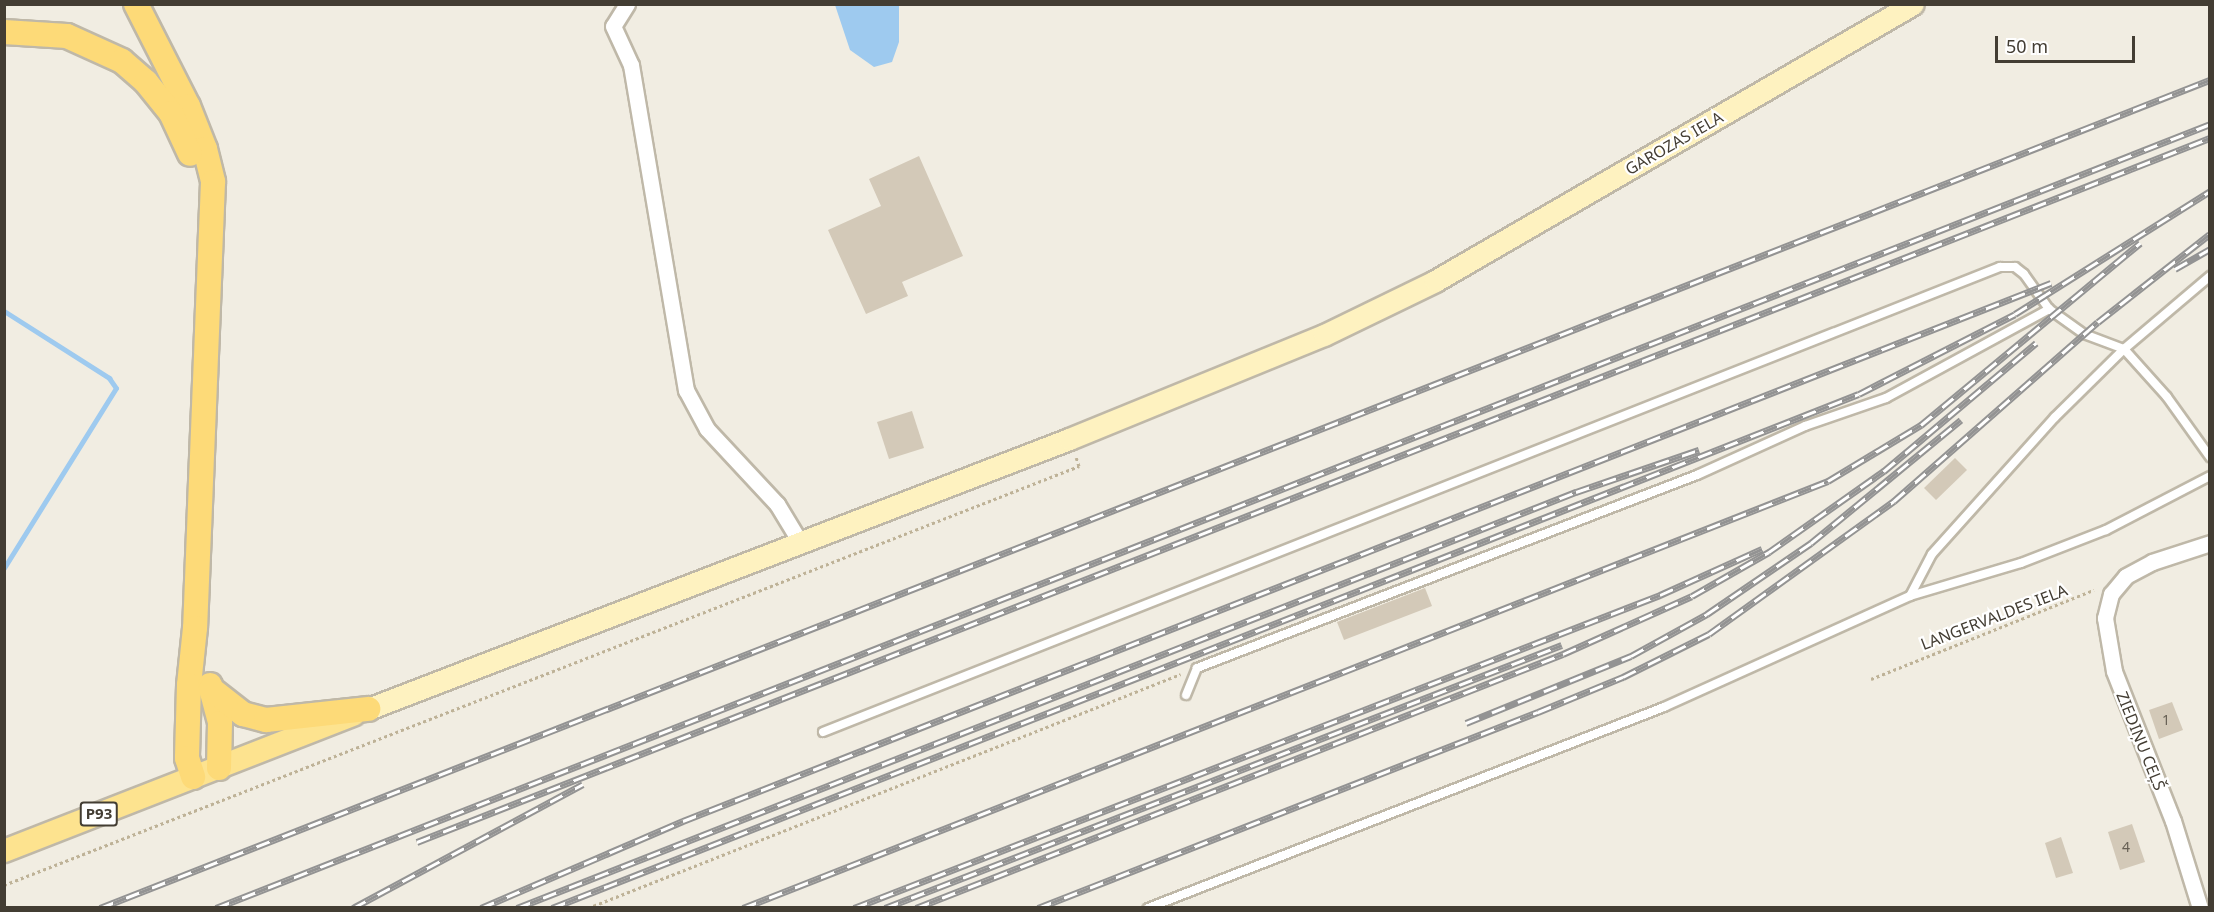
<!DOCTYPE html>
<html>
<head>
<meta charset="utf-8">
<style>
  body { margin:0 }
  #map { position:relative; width:2214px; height:912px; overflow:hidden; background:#f1ede2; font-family:"Noto Sans",sans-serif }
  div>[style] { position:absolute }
  .water>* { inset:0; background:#9ecaef }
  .stream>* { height:5px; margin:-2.5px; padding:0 2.5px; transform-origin:2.5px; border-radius:2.5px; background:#9ecaef }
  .building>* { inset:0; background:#d3c9b8 }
  .path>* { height:3px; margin-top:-1.5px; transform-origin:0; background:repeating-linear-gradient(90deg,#beb297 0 3px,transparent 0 6px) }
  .roads { filter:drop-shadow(2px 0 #bfb8a8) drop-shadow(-2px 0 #bfb8a8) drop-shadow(0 2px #bfb8a8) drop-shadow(0 -2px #bfb8a8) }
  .service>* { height:8px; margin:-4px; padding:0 4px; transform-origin:4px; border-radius:4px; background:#fff }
  .minor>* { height:15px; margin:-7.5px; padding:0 7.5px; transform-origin:7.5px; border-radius:7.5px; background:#fff }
  .secondary>* { height:21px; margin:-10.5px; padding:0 10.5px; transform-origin:10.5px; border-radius:10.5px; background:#fef2c0 }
  .primary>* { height:22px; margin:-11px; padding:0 11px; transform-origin:11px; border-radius:11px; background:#fde38f }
  .trunk>* { height:24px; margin:-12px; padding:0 12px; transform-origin:12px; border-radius:12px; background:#fdda78 }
  .rail>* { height:7px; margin-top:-3.5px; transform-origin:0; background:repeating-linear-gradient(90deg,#fff 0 14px,#939393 0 28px); box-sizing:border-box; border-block:2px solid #939393 }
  span { translate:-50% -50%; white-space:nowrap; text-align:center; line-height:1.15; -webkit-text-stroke:4.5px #fff; paint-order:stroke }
  .number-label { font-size:14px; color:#676054 }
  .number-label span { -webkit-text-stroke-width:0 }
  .shield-label span { padding:2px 4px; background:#fff; border:2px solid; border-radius:4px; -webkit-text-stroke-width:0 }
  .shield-label { font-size:15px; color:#433d33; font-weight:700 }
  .street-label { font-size:16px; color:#433d33 }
  .frame { position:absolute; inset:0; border:6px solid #433d33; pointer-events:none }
  .scale { position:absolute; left:1995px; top:36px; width:140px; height:27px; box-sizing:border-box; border:3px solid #433d33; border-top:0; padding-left:8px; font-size:18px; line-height:21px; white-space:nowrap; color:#433d33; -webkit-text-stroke:4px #fff; paint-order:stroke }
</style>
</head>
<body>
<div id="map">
  <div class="water">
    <div style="clip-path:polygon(835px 5px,899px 5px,899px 42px,892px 62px,874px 67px,850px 50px)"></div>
  </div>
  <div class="stream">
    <div style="left:4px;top:311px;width:125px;rotate:32.5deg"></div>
    <div style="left:109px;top:378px;width:12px;rotate:55deg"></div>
    <div style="left:116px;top:388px;width:212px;rotate:121.9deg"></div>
  </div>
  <div class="building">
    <div style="clip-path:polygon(919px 156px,963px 256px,902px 282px,908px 296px,866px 314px,828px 230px,881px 206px,869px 179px)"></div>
    <div style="clip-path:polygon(912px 411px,924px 448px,889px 459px,877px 422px)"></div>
    <div style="clip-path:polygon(1955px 458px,1967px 470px,1936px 500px,1924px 488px)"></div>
    <div style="clip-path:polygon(1425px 588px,1432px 606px,1344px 640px,1337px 622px)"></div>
    <div style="clip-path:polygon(2172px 702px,2183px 730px,2159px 739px,2149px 710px)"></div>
    <div style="clip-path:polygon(2132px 824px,2145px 862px,2120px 870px,2108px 832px)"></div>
    <div style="clip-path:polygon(2061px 837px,2073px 873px,2056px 878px,2045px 843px)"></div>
  </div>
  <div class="path">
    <div style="left:1871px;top:679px;width:240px;rotate:-21.8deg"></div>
    <div style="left:4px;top:885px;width:1154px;rotate:-21.29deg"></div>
    <div style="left:1079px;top:466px;width:9px;rotate:-108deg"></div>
    <div style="left:588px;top:908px;width:637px;rotate:-21.53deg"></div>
  </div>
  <div class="roads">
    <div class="service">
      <div style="left:1910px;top:596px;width:47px;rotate:-62.4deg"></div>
      <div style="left:1932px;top:554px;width:184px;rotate:-48.1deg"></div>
      <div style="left:2055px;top:417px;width:97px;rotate:-44.6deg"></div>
      <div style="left:2124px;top:349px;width:113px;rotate:-40.3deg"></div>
      <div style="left:1186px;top:695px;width:29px;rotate:-68deg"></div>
      <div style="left:1197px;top:668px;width:536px;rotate:-21.11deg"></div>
      <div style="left:1697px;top:475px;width:119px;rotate:-24.4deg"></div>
      <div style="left:1805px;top:426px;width:86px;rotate:-19.1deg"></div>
      <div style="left:1886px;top:398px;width:186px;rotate:-28.6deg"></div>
      <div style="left:823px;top:732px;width:1266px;rotate:-21.56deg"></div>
      <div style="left:2000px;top:267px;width:15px"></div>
      <div style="left:2015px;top:267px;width:11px;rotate:38deg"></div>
      <div style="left:2024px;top:274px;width:43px;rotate:54.5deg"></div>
      <div style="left:2049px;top:309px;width:43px;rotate:35.5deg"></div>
      <div style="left:2084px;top:334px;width:43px;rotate:20.6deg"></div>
      <div style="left:2124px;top:349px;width:64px;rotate:48.1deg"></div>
      <div style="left:2167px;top:397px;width:74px;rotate:54.4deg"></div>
      <div style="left:1148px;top:908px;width:554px;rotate:-21.28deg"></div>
      <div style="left:1664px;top:707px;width:270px;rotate:-24.3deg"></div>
      <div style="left:1910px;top:596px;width:116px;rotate:-16.6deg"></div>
      <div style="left:2021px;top:563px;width:91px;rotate:-21.2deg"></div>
      <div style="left:2106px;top:530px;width:117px;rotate:-27.4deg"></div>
    </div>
    <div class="minor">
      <div style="left:627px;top:4px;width:26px;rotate:122deg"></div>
      <div style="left:613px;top:26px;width:43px;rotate:65.2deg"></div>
      <div style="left:631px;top:65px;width:330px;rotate:80.4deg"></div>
      <div style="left:686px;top:390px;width:44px;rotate:61.7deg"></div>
      <div style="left:707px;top:429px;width:103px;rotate:47deg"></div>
      <div style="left:777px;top:504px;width:44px;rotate:58.8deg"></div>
      <div style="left:2200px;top:908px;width:91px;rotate:-107.2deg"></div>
      <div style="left:2173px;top:821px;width:161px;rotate:-111.5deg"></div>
      <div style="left:2114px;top:671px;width:54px;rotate:-99.6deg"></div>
      <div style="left:2105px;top:618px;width:25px;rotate:-76deg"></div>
      <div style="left:2111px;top:594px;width:23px;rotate:-50deg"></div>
      <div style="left:2126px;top:576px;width:30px;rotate:-28deg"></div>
      <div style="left:2152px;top:562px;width:61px;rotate:-18.1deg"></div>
    </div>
    <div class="secondary">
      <div style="left:368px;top:709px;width:751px;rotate:-21.06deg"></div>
      <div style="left:1069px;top:439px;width:275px;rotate:-22.2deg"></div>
      <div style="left:1324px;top:335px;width:123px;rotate:-25.9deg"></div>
      <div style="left:1435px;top:281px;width:552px;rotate:-30.09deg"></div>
    </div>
    <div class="primary">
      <div style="left:4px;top:851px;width:375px;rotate:-21.3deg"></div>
    </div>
    <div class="trunk">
      <div style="left:136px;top:4px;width:114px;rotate:63deg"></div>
      <div style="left:188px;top:106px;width:46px;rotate:68.4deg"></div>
      <div style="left:205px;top:149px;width:34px;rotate:76deg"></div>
      <div style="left:213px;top:182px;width:446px;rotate:92.3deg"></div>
      <div style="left:195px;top:628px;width:57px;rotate:96deg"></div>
      <div style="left:189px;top:685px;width:73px;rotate:91.6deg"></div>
      <div style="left:187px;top:758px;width:20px;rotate:72deg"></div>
      <div style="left:4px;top:32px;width:63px;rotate:3.6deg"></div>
      <div style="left:67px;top:36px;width:60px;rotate:24.4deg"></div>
      <div style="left:122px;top:61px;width:32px;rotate:41deg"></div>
      <div style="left:146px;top:82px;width:40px;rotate:51deg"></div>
      <div style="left:171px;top:113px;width:45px;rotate:65.1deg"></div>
      <div style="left:210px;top:685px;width:39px;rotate:75deg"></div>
      <div style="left:220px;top:723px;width:45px;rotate:91.3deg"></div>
      <div style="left:211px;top:689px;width:41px;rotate:38deg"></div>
      <div style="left:243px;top:714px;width:24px;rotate:15deg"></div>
      <div style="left:266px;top:720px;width:103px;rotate:-6.2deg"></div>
    </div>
  </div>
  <div class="rail">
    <div style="left:2175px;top:269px;width:40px;rotate:-29.7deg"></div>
    <div style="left:1466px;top:723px;width:178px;rotate:-22.1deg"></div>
    <div style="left:1631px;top:656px;width:87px;rotate:-28.9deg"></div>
    <div style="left:1707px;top:614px;width:126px;rotate:-34.3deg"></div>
    <div style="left:1811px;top:543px;width:194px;rotate:-39.4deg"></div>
    <div style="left:417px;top:842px;width:1926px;rotate:-21.44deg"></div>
    <div style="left:100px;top:908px;width:2267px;rotate:-21.43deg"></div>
    <div style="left:216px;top:908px;width:2143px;rotate:-21.46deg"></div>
    <div style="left:353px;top:908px;width:261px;rotate:-28.3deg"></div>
    <div style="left:481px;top:908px;width:220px;rotate:-23.3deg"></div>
    <div style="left:683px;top:821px;width:1470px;rotate:-21.47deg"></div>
    <div style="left:517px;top:908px;width:1138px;rotate:-21.45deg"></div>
    <div style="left:1576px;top:492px;width:130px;rotate:-18.9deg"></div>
    <div style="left:552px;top:908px;width:1404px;rotate:-21.47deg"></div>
    <div style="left:1859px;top:394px;width:175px;rotate:-27.1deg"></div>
    <div style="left:2015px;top:314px;width:231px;rotate:-32.2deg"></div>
    <div style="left:743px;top:908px;width:1166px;rotate:-21.48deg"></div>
    <div style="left:1828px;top:481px;width:109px;rotate:-31.1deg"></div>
    <div style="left:1921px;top:425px;width:285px;rotate:-39.7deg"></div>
    <div style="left:854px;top:908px;width:865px;rotate:-21.22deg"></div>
    <div style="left:1660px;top:595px;width:112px;rotate:-24.3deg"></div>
    <div style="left:885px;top:908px;width:726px;rotate:-21.23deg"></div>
    <div style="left:916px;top:908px;width:695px;rotate:-21.43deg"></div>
    <div style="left:1563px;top:654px;width:141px;rotate:-24.2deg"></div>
    <div style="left:1692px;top:596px;width:89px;rotate:-29.7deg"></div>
    <div style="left:1769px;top:552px;width:141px;rotate:-35.2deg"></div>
    <div style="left:1884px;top:471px;width:199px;rotate:-40.1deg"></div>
    <div style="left:1038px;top:908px;width:537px;rotate:-21.41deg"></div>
    <div style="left:1538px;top:712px;width:92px;rotate:-22.4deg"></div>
    <div style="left:1623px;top:677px;width:96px;rotate:-26.6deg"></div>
    <div style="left:1709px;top:634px;width:228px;rotate:-35.7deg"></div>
    <div style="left:1894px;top:501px;width:271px;rotate:-41.3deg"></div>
    <div style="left:2098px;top:322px;width:142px;rotate:-38.2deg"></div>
  </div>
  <div class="number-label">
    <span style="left:2166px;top:720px">1</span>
    <span style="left:2126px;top:847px">4</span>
  </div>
  <div class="shield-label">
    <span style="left:99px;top:814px">P93</span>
  </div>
  <div class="street-label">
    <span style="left:1674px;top:143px;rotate:-30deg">GAROZAS IELA</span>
    <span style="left:1994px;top:617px;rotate:-21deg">LANGERVALDES IELA</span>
    <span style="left:2141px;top:741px;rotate:68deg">ZIEDIŅU CEĻŠ</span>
  </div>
  <div class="frame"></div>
  <div class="scale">50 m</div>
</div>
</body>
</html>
